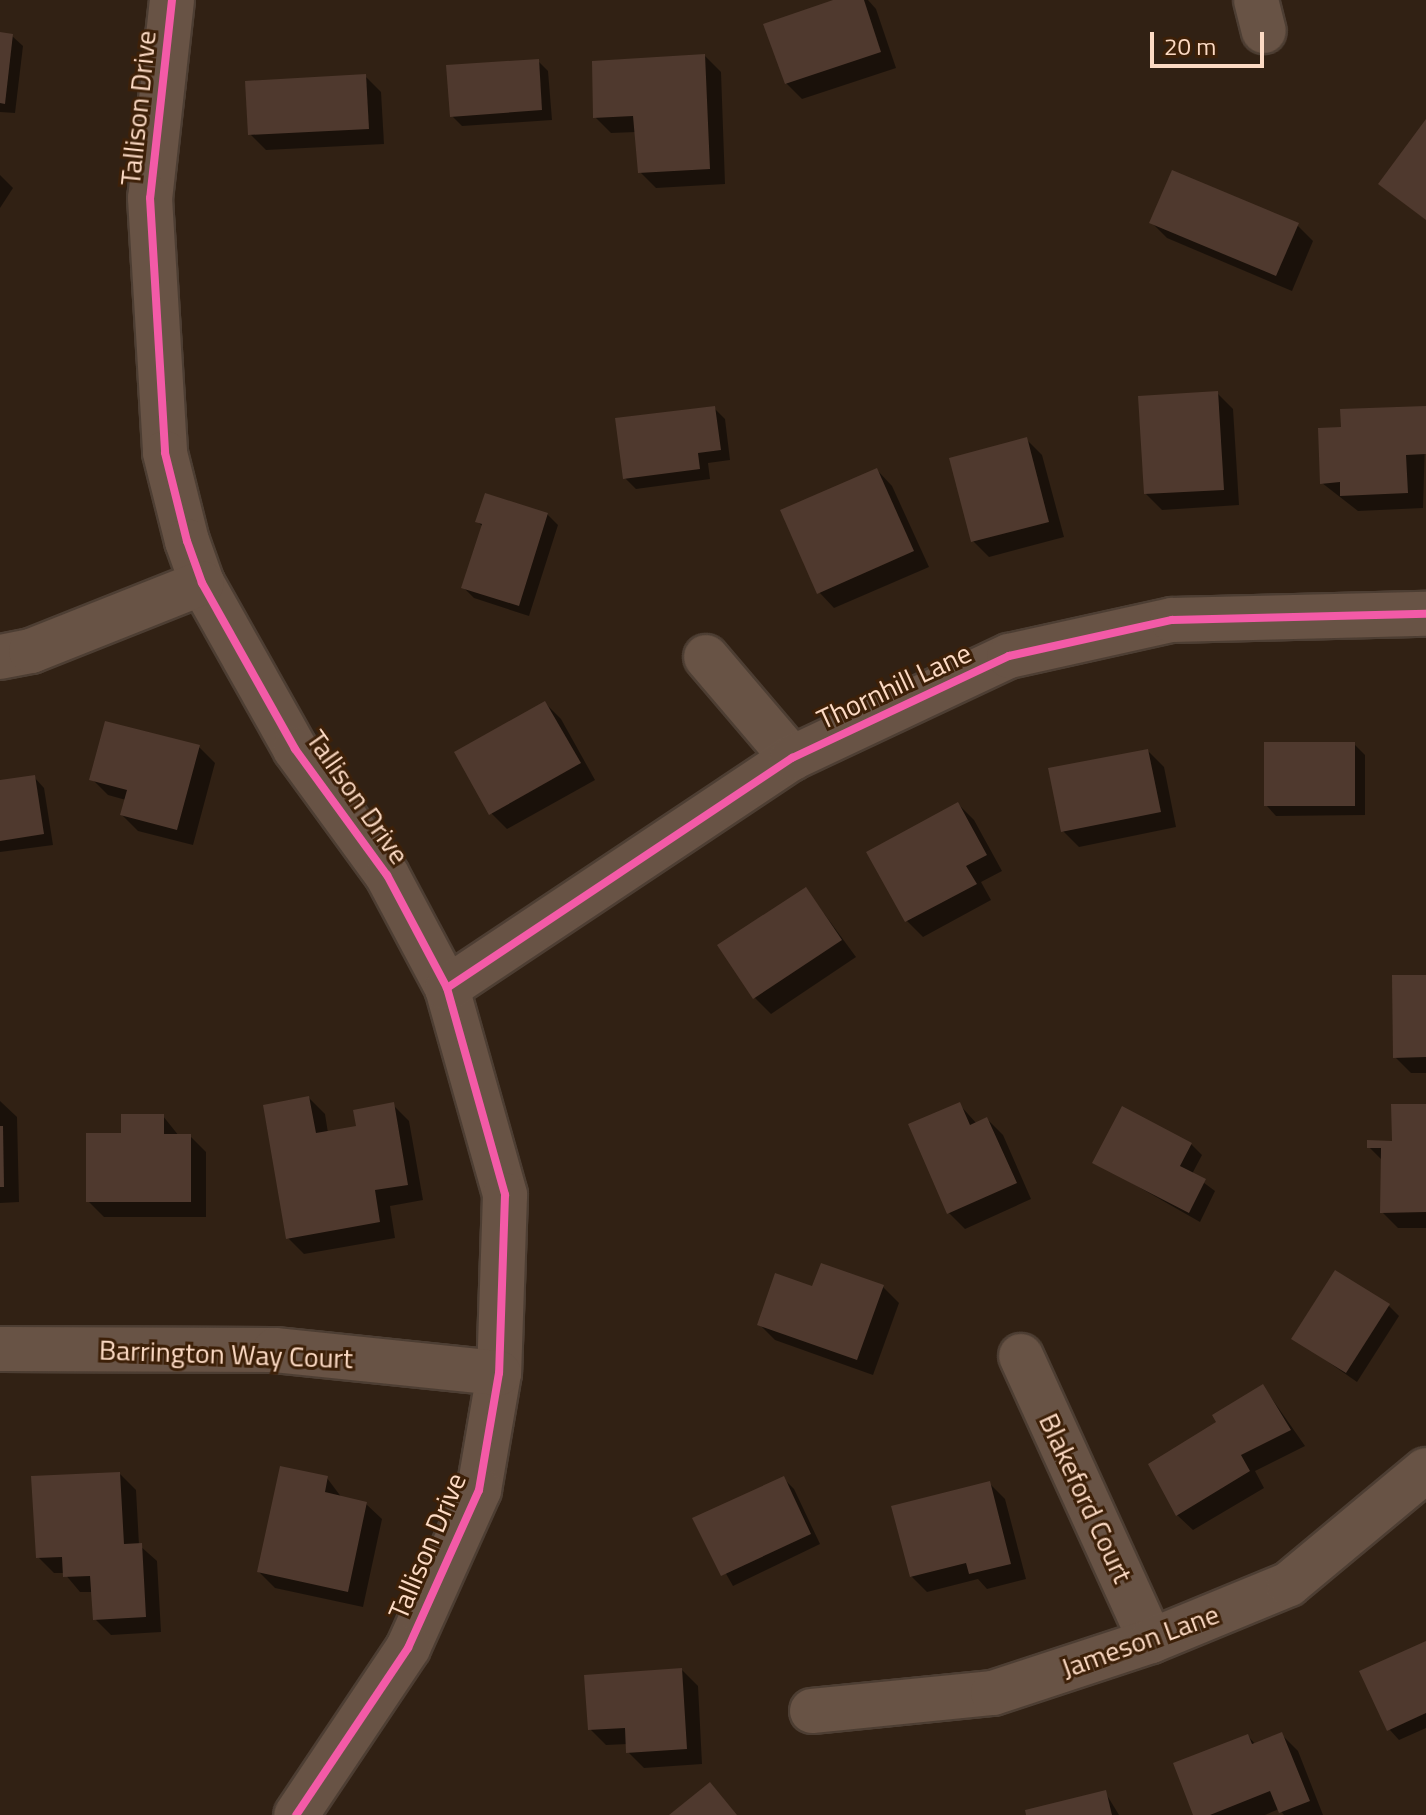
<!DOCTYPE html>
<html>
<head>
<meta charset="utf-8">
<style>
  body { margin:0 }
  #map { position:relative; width:1426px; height:1815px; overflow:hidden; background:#312114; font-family:"Titillium Web",sans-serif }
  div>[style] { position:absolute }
  .shadow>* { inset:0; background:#0007 }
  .building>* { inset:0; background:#4f392e }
  .roads { filter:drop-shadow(2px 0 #4d3e33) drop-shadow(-2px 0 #4d3e33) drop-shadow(0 2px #4d3e33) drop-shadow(0 -2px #4d3e33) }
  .minor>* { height:44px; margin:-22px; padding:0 22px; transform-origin:22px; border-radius:22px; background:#685345 }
  .cycleway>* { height:8px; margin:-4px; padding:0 4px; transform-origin:4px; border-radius:4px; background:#f35aa7 }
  span { translate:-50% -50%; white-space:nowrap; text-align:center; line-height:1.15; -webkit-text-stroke:6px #3d2008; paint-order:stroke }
  .street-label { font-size:28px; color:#fcdac4 }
  .scale { position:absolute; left:1150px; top:32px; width:114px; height:36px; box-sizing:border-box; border:4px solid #fcdac4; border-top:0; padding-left:10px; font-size:24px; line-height:28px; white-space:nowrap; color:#fcdac4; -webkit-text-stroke:6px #3d2008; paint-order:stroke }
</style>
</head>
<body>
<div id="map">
  <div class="shadow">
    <div style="clip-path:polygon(839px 0,868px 0,876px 9px,896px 68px,802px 99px,786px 83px)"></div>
    <div style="clip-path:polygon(0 34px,12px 36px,23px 46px,15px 113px,0 112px)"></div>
    <div style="clip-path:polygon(705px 56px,721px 72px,725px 184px,656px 188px,640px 172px,636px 132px,611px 133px,595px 117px)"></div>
    <div style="clip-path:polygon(538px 61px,548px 71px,552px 120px,462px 126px,452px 116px)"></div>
    <div style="clip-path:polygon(365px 76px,381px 92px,384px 144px,266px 150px,250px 134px)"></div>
    <div style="clip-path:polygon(0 175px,13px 188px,0 208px)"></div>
    <div style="clip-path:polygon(1151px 222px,1297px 225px,1313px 241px,1292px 291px,1167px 238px)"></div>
    <div style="clip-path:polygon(1217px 393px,1233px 409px,1239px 505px,1162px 510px,1146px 494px)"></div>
    <div style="clip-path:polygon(714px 408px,725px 419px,730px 460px,708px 463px,710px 479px,636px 489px,625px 478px)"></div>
    <div style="clip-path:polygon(1426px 408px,1423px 508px,1358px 511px,1322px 483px,1343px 429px)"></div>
    <div style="clip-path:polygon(1026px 439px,1042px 455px,1064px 537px,989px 557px,973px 541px)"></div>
    <div style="clip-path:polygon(877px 470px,892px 486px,929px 567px,834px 608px,819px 592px)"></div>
    <div style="clip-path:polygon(547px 514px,558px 525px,529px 616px,474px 598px,464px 588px,483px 527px,478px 522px)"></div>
    <div style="clip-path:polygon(545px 703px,561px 719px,595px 780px,507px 829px,491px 813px)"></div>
    <div style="clip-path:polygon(1354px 744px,1365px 755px,1365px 815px,1276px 816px,1266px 805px)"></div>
    <div style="clip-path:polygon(199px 747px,215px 763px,193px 845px,138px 831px,122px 815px,126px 800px,108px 795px,92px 779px)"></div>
    <div style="clip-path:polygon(1148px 751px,1164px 767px,1176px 827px,1079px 847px,1063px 831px)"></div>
    <div style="clip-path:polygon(34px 777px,44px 788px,53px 845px,0 852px,0 782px)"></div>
    <div style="clip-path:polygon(958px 804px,974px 820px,1002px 871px,981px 882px,991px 900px,923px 937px,907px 921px,869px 853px)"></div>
    <div style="clip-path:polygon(806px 889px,856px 957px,771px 1014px,755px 998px)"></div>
    <div style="clip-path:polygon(1426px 977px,1426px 1073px,1411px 1073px,1395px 1057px)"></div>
    <div style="clip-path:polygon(309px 1098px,325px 1114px,328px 1133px,358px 1128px,393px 1105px,409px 1121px,423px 1200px,390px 1206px,395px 1238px,304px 1254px,288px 1238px)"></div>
    <div style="clip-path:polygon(0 1101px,17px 1117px,19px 1202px,0 1203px)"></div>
    <div style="clip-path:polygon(959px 1104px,977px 1124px,987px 1119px,1003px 1135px,1031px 1199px,965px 1229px,949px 1213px)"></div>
    <div style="clip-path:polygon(1426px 1106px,1426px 1228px,1398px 1228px,1382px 1212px,1383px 1161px,1369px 1147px,1394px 1143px)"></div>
    <div style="clip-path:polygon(163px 1116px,179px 1136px,190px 1136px,206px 1152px,206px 1217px,104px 1217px,88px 1201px,123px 1135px)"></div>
    <div style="clip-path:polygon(1191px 1144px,1202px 1155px,1192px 1174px,1215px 1191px,1200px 1222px,1095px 1162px)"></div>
    <div style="clip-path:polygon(883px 1287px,899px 1303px,873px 1375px,775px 1340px,759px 1324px,814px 1289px)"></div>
    <div style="clip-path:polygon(1388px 1305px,1399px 1316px,1357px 1382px,1294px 1338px)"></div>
    <div style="clip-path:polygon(1263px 1386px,1305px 1446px,1255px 1471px,1264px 1488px,1193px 1530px,1177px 1515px,1219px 1423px)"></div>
    <div style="clip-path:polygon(120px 1474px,136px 1490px,139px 1545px,157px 1561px,161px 1632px,111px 1635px,95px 1619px,93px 1592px,80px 1592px,64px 1573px,54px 1573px,38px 1557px)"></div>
    <div style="clip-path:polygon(327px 1478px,342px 1498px,366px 1504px,382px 1519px,363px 1607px,275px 1588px,259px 1572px)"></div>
    <div style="clip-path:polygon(784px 1479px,794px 1489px,820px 1544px,733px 1586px,695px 1519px)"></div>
    <div style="clip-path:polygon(989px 1483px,1005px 1499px,1026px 1579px,987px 1589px,978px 1579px,927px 1592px,911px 1576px)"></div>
    <div style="clip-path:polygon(1426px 1643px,1426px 1728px,1399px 1740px,1389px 1729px)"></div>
    <div style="clip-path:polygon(682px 1670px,698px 1686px,702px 1764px,644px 1768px,628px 1752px,628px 1744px,606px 1745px,590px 1729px)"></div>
    <div style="clip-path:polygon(1282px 1735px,1298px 1751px,1323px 1815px,1284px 1815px,1279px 1809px,1265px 1815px,1196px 1815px,1248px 1736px,1256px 1745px)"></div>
    <div style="clip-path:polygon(1105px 1792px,1119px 1815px,1028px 1815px)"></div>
  </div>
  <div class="building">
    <div style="clip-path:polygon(833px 0,864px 0,881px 52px,785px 84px,763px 24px)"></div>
    <div style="clip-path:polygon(0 32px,13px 34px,5px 104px,0 103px)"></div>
    <div style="clip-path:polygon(705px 54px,710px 169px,638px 173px,633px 116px,593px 118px,592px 61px)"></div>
    <div style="clip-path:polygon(539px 59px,542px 110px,450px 117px,446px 65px)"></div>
    <div style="clip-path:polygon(366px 74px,369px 129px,248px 135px,245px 81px)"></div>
    <div style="clip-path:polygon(1426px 119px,1426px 220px,1378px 184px)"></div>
    <div style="clip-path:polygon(1172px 170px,1299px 223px,1276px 276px,1149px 223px)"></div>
    <div style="clip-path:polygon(1218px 391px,1224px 490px,1144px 494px,1138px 396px)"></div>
    <div style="clip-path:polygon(715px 406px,721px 450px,698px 453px,700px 469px,623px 479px,615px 418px)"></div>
    <div style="clip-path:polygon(1426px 406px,1426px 454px,1406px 455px,1408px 493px,1340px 496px,1340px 482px,1320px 484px,1318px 428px,1341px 427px,1340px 409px)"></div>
    <div style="clip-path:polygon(1027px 437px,1049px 522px,971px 542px,949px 458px)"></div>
    <div style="clip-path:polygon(877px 468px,914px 551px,817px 594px,780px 510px)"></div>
    <div style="clip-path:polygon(485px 493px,548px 513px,519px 606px,461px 588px,482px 524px,475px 522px)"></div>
    <div style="clip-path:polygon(545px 701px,581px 763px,489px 815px,454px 752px)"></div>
    <div style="clip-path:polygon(105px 721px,200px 745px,177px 830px,120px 815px,127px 790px,89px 780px)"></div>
    <div style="clip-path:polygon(1264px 742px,1355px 742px,1355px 806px,1264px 806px)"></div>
    <div style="clip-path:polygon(1148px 749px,1161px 812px,1061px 832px,1048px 768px)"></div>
    <div style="clip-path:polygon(35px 775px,44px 834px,0 841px,0 780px)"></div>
    <div style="clip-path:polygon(958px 802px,987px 855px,966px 866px,977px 884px,905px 922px,866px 852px)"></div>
    <div style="clip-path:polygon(806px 887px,842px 940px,753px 999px,717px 945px)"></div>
    <div style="clip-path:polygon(1392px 975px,1426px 975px,1426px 1057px,1393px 1058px)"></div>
    <div style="clip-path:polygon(309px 1096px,316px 1133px,356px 1126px,353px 1110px,394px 1102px,408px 1185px,375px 1190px,380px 1222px,286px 1239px,263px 1105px)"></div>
    <div style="clip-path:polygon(960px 1102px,970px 1125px,987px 1117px,1017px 1183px,947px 1214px,908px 1124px)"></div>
    <div style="clip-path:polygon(1391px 1104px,1426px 1104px,1426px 1212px,1380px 1213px,1381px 1148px,1367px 1148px,1367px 1140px,1392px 1141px)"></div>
    <div style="clip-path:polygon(1122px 1106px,1192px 1143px,1180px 1166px,1206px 1179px,1189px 1213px,1092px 1163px)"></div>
    <div style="clip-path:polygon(121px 1114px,164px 1114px,164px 1134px,191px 1134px,191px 1202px,86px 1202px,86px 1133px,121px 1133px)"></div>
    <div style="clip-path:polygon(0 1126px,3px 1126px,4px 1187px,0 1187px)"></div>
    <div style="clip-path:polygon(821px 1263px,884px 1285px,857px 1360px,757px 1325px,775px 1273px,812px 1286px)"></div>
    <div style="clip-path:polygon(1335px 1270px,1390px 1304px,1346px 1373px,1291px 1339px)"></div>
    <div style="clip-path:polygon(1263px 1384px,1291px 1430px,1241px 1455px,1250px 1471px,1176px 1516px,1148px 1464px,1216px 1422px,1212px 1415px)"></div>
    <div style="clip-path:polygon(280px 1466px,328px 1476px,325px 1492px,367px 1502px,348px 1592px,257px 1572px)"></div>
    <div style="clip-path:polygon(120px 1472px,124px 1544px,142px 1543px,146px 1617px,93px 1620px,90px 1576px,63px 1577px,62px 1557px,36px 1558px,31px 1476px)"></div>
    <div style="clip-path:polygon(784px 1476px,811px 1534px,721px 1576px,692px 1518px)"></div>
    <div style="clip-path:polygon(990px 1481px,1011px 1564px,969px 1574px,966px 1563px,910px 1577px,891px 1506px)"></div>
    <div style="clip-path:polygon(1426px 1641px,1426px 1713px,1387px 1731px,1359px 1671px)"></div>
    <div style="clip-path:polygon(682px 1668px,687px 1749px,626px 1753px,625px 1728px,588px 1730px,584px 1675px)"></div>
    <div style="clip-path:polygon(1282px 1732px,1310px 1801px,1279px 1813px,1270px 1791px,1210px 1815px,1193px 1815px,1173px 1763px,1248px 1734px,1252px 1744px)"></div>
    <div style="clip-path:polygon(710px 1782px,737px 1815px,669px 1815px)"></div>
    <div style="clip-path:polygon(1106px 1790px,1112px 1815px,1026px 1815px,1025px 1810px)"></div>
  </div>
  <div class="roads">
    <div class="minor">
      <div style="left:172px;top:0;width:199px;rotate:96.3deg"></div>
      <div style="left:150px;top:198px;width:255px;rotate:86.6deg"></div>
      <div style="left:165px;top:453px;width:91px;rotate:76deg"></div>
      <div style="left:187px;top:541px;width:45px;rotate:70.3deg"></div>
      <div style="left:202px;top:583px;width:190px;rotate:60.7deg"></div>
      <div style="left:295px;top:749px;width:156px;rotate:53.9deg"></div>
      <div style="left:387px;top:875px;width:128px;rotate:62deg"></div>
      <div style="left:447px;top:988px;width:215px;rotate:74.3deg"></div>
      <div style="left:505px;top:1195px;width:178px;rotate:91.9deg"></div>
      <div style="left:499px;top:1373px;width:119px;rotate:99.7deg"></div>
      <div style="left:479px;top:1490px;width:173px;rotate:114.2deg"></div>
      <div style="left:408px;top:1648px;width:201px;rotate:123.8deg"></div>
      <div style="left:1256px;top:0;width:32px;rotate:76deg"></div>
      <div style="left:0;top:657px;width:32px;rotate:-11deg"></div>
      <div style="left:31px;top:651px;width:184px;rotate:-21.7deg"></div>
      <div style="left:706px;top:657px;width:133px;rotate:49.6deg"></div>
      <div style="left:447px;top:988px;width:415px;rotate:-33.7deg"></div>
      <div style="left:792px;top:758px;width:240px;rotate:-25.2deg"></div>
      <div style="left:1009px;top:656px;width:167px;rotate:-12.5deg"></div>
      <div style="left:1172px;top:620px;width:254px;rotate:-1.4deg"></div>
      <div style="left:0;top:1349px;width:275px;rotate:0.2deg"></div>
      <div style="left:275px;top:1350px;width:225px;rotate:5.9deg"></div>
      <div style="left:1021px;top:1356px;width:313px;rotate:65.5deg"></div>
      <div style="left:812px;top:1711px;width:182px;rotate:-5.7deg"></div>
      <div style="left:993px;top:1693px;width:166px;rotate:-18.2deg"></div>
      <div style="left:1151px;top:1641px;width:149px;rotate:-22.4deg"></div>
      <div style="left:1289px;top:1584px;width:178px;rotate:-39.8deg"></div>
    </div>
  </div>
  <div class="cycleway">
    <div style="left:172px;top:0;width:199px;rotate:96.3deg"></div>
    <div style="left:150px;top:198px;width:255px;rotate:86.6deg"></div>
    <div style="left:165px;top:453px;width:91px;rotate:76deg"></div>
    <div style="left:187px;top:541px;width:45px;rotate:70.3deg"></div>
    <div style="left:202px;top:583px;width:190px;rotate:60.7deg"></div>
    <div style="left:295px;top:749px;width:156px;rotate:53.9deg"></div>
    <div style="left:387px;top:875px;width:128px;rotate:62deg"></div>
    <div style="left:447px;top:988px;width:215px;rotate:74.3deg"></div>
    <div style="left:505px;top:1195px;width:178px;rotate:91.9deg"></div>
    <div style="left:499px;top:1373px;width:119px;rotate:99.7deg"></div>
    <div style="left:479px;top:1490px;width:173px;rotate:114.2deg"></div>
    <div style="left:408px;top:1648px;width:201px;rotate:123.8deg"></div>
    <div style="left:447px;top:988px;width:415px;rotate:-33.7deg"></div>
    <div style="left:792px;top:758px;width:240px;rotate:-25.2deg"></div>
    <div style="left:1009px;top:656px;width:167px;rotate:-12.5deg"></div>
    <div style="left:1172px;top:620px;width:254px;rotate:-1.4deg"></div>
  </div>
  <div class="street-label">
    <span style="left:138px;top:108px;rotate:-84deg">Tallison Drive</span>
    <span style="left:894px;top:686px;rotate:-25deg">Thornhill Lane</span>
    <span style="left:358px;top:797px;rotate:55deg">Tallison Drive</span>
    <span style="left:226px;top:1354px;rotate:2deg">Barrington Way Court</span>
    <span style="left:1086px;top:1498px;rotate:65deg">Blakeford Court</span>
    <span style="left:427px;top:1546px;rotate:-67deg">Tallison Drive</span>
    <span style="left:1140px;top:1641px;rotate:-20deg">Jameson Lane</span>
  </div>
  <div class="scale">20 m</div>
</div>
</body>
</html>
